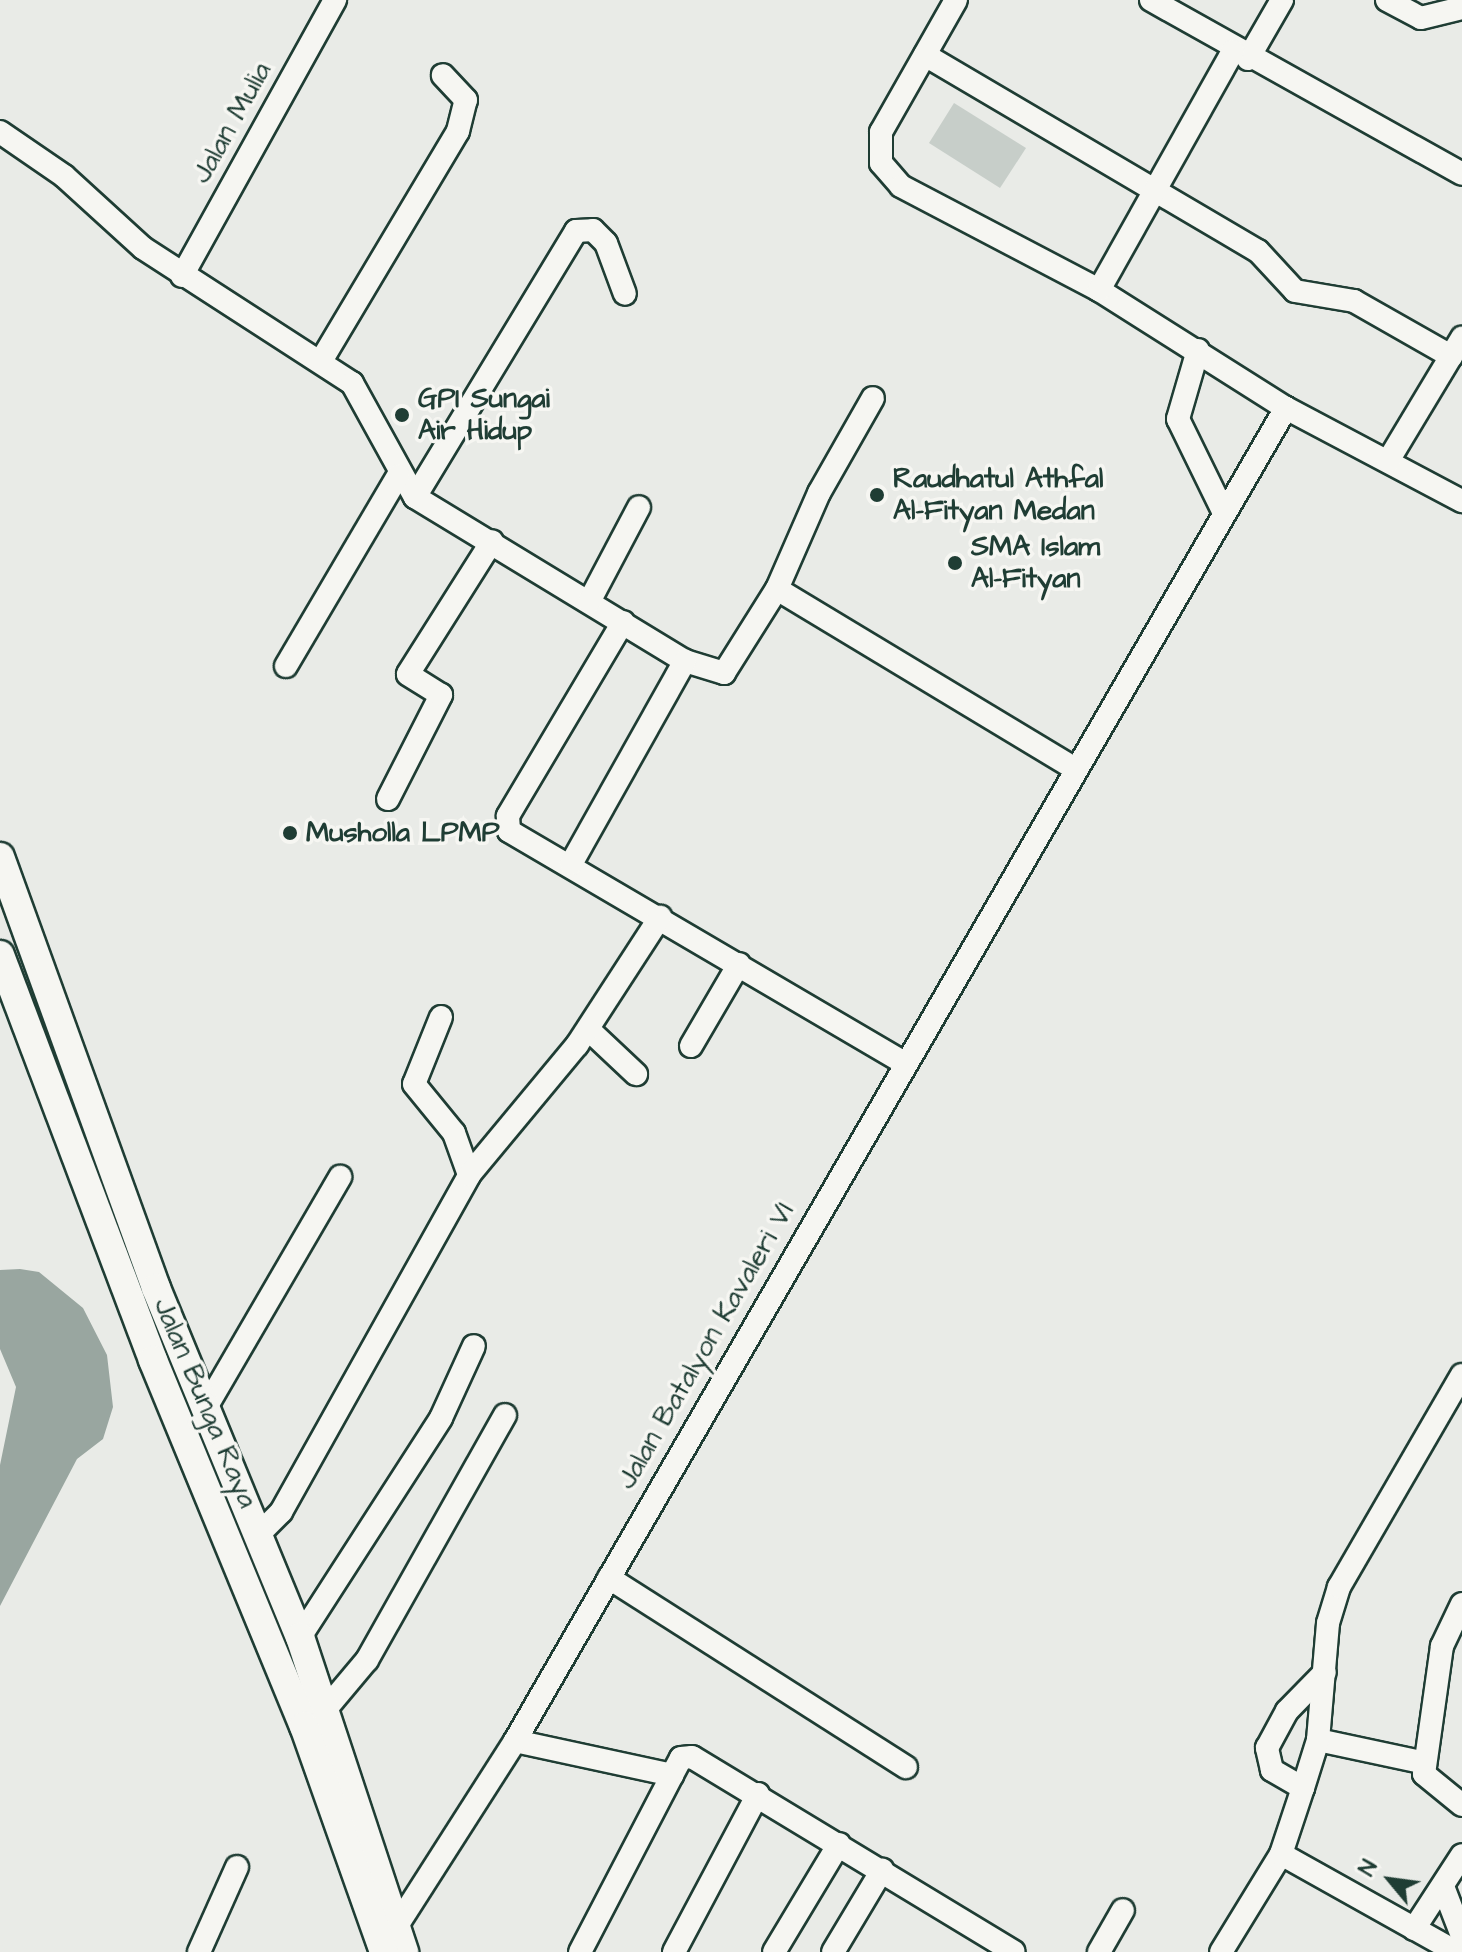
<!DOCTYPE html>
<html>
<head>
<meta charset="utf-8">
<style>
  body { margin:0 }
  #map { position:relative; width:1462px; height:1952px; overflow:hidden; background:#e9ebe7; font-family:"Architects Daughter",sans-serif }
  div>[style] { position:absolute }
  .green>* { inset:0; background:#c7cec9 }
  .water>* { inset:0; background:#99a6a0 }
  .roads { filter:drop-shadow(2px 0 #1f3d34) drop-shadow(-2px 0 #1f3d34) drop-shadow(0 2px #1f3d34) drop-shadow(0 -2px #1f3d34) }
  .minor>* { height:22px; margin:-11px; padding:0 11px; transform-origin:11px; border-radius:11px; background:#f6f6f2 }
  .major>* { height:28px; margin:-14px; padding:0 14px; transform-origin:14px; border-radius:14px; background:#f6f6f2 }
  .dots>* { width:22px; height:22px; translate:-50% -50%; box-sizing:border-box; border:4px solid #f6f6f2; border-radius:50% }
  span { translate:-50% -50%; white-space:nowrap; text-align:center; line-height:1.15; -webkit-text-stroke:7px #f6f6f2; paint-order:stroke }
  .street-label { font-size:28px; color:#1f3d34 }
  .poi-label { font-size:28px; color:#1f3d34; font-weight:700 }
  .left { translate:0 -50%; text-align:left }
  .north { position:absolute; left:1350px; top:1840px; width:80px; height:80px; -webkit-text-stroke:6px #f6f6f2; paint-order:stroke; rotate:299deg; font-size:22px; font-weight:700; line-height:32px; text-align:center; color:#1f3d34 }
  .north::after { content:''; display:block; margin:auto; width:28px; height:36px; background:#1f3d34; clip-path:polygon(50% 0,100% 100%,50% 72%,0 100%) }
</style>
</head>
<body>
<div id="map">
  <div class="green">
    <div style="clip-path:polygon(954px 103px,1026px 148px,1000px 188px,929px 143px)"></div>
  </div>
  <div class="water">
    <div style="clip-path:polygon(20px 1269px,39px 1272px,83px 1308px,107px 1355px,113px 1407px,103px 1439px,77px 1459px,0 1606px,0 1465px,16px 1387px,0 1349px,0 1270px)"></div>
  </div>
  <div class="roads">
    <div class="minor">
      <div style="left:956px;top:0;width:152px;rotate:119.6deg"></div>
      <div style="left:881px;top:132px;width:31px;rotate:90deg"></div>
      <div style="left:881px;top:163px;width:30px;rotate:49deg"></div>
      <div style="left:901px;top:186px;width:224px;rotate:27.7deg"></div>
      <div style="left:1099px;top:290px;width:221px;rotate:32.3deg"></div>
      <div style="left:1286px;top:408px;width:199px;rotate:27.9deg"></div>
      <div style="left:1151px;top:0;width:356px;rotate:29.2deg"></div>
      <div style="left:1387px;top:0;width:38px;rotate:28deg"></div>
      <div style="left:1421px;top:18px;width:42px;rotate:-13.7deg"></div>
      <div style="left:925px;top:55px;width:386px;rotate:30.5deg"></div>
      <div style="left:1258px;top:251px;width:54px;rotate:47.2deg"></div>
      <div style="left:1295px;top:291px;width:60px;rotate:9.6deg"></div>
      <div style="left:1354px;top:301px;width:112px;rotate:29.6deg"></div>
      <div style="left:1248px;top:59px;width:68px;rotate:-60deg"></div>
      <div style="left:0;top:132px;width:78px;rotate:34.5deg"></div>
      <div style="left:64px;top:176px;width:107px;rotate:42.3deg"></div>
      <div style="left:143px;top:248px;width:249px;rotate:32.9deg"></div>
      <div style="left:352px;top:383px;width:130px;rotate:61.1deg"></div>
      <div style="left:415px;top:497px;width:316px;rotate:31.3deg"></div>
      <div style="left:685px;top:661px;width:41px;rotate:17.1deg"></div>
      <div style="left:724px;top:673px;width:99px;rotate:-57.8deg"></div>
      <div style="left:777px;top:589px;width:347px;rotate:31.1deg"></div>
      <div style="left:182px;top:276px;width:316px;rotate:-61deg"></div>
      <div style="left:1099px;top:290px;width:274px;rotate:-60.7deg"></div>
      <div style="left:1198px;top:350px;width:72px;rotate:106.2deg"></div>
      <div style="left:1178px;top:419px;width:105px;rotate:63.9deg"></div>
      <div style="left:321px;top:361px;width:268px;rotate:-59.2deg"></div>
      <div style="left:458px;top:131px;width:32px;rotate:-76deg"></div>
      <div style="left:466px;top:100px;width:34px;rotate:-133deg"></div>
      <div style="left:1388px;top:461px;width:144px;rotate:-59deg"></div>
      <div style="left:415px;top:497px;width:311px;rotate:-58.8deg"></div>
      <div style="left:576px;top:231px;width:17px;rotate:-3deg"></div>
      <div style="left:593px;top:230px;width:18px;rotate:45deg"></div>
      <div style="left:606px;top:243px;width:54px;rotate:69.6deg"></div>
      <div style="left:777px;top:589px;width:105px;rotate:-66.4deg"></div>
      <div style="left:819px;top:493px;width:109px;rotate:-60.4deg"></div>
      <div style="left:589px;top:602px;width:107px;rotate:-62.2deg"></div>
      <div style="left:623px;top:622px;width:226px;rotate:120.7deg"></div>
      <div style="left:508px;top:816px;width:15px;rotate:86deg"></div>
      <div style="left:509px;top:831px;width:458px;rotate:30.4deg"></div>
      <div style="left:286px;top:666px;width:221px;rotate:-59.5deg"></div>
      <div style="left:388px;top:799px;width:117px;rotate:-63deg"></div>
      <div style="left:441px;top:695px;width:39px;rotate:-148deg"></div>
      <div style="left:408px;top:674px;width:157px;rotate:-57.7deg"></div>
      <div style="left:571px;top:864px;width:233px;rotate:-60.7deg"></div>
      <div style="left:441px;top:1017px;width:72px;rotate:111.9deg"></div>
      <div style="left:414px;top:1084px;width:63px;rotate:50.8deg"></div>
      <div style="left:454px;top:1133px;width:45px;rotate:70.3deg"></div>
      <div style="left:588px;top:1029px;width:66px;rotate:43.2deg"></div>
      <div style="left:691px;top:1046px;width:95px;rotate:-59.7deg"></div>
      <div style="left:208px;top:1404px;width:263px;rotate:-59.8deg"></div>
      <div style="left:259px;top:1534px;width:31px;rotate:-45deg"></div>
      <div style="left:281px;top:1512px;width:386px;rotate:-60.8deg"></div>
      <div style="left:469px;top:1175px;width:169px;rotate:-50.3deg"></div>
      <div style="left:577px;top:1045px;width:153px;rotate:-57deg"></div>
      <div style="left:609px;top:1578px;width:352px;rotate:32.5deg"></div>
      <div style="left:1462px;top:1604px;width:47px;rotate:115.5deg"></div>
      <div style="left:1442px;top:1646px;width:129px;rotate:98deg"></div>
      <div style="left:1424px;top:1774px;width:49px;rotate:39.2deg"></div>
      <div style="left:300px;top:1637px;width:260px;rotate:-57.2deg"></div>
      <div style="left:441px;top:1418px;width:79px;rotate:-65.4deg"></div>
      <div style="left:325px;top:1710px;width:65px;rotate:-50deg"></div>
      <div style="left:367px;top:1660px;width:281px;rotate:-60.6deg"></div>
      <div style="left:1318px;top:1740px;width:109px;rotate:12.1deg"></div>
      <div style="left:515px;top:1741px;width:161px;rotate:12.2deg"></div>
      <div style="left:672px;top:1775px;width:19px;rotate:-62deg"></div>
      <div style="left:681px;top:1758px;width:11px;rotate:-5deg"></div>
      <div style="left:692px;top:1757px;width:376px;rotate:31.2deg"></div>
      <div style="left:1303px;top:1788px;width:36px;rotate:-150deg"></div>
      <div style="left:1272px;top:1770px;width:23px;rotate:-103deg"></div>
      <div style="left:1267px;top:1748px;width:42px;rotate:-61.6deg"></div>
      <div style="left:1287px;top:1711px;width:54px;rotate:-45.7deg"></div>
      <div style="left:1281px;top:1854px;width:201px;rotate:29.2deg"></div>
      <div style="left:1444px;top:1889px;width:50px;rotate:69deg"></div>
      <div style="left:1414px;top:1929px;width:88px;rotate:-57deg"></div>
      <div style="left:391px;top:1935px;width:230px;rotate:-57.4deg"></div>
      <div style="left:515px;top:1741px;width:1540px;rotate:-59.96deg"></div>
      <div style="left:199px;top:1952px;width:93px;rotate:-65.9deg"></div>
      <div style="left:580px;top:1952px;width:199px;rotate:-62.5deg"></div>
      <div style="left:674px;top:1952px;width:179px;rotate:-62deg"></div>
      <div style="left:774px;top:1952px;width:126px;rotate:-59deg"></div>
      <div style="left:833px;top:1952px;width:96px;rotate:-59.1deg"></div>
      <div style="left:1099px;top:1952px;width:48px;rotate:-60.3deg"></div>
      <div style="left:1221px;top:1952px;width:115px;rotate:-58.5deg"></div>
      <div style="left:1281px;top:1854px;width:70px;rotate:-71.6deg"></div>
      <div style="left:1303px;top:1788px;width:50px;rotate:-72.6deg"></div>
      <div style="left:1318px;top:1740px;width:117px;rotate:-85.1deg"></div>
      <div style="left:1328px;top:1623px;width:38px;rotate:-73deg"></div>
      <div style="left:1339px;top:1587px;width:245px;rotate:-59.9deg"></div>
    </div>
    <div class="major">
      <div style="left:0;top:857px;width:458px;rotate:70.1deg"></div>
      <div style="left:156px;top:1288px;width:378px;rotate:67.6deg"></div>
      <div style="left:300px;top:1637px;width:332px;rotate:71.7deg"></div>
      <div style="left:0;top:955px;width:433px;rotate:69.3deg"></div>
      <div style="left:153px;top:1360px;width:396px;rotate:67.6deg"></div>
      <div style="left:304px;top:1726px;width:240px;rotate:70.5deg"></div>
    </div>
  </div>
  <div class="dots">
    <div style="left:402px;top:415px;background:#1f3d34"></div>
    <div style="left:877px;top:495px;background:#1f3d34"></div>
    <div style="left:955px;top:563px;background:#1f3d34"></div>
    <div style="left:290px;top:833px;background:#1f3d34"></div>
  </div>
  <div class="street-label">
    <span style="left:232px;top:123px;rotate:-61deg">Jalan Mulia</span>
    <span style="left:706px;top:1346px;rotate:-60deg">Jalan Batalyon Kavaleri VI</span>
    <span style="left:205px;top:1403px;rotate:67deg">Jalan Bunga Raya</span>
  </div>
  <div class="poi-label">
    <span class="left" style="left:418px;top:415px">GPI Sungai<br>Air Hidup</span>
    <span class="left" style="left:893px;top:495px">Raudhatul Athfal<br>Al-Fityan Medan</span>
    <span class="left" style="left:971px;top:563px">SMA Islam<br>Al-Fityan</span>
    <span class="left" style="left:306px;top:833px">Musholla LPMP</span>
  </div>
  <div class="north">N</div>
</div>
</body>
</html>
